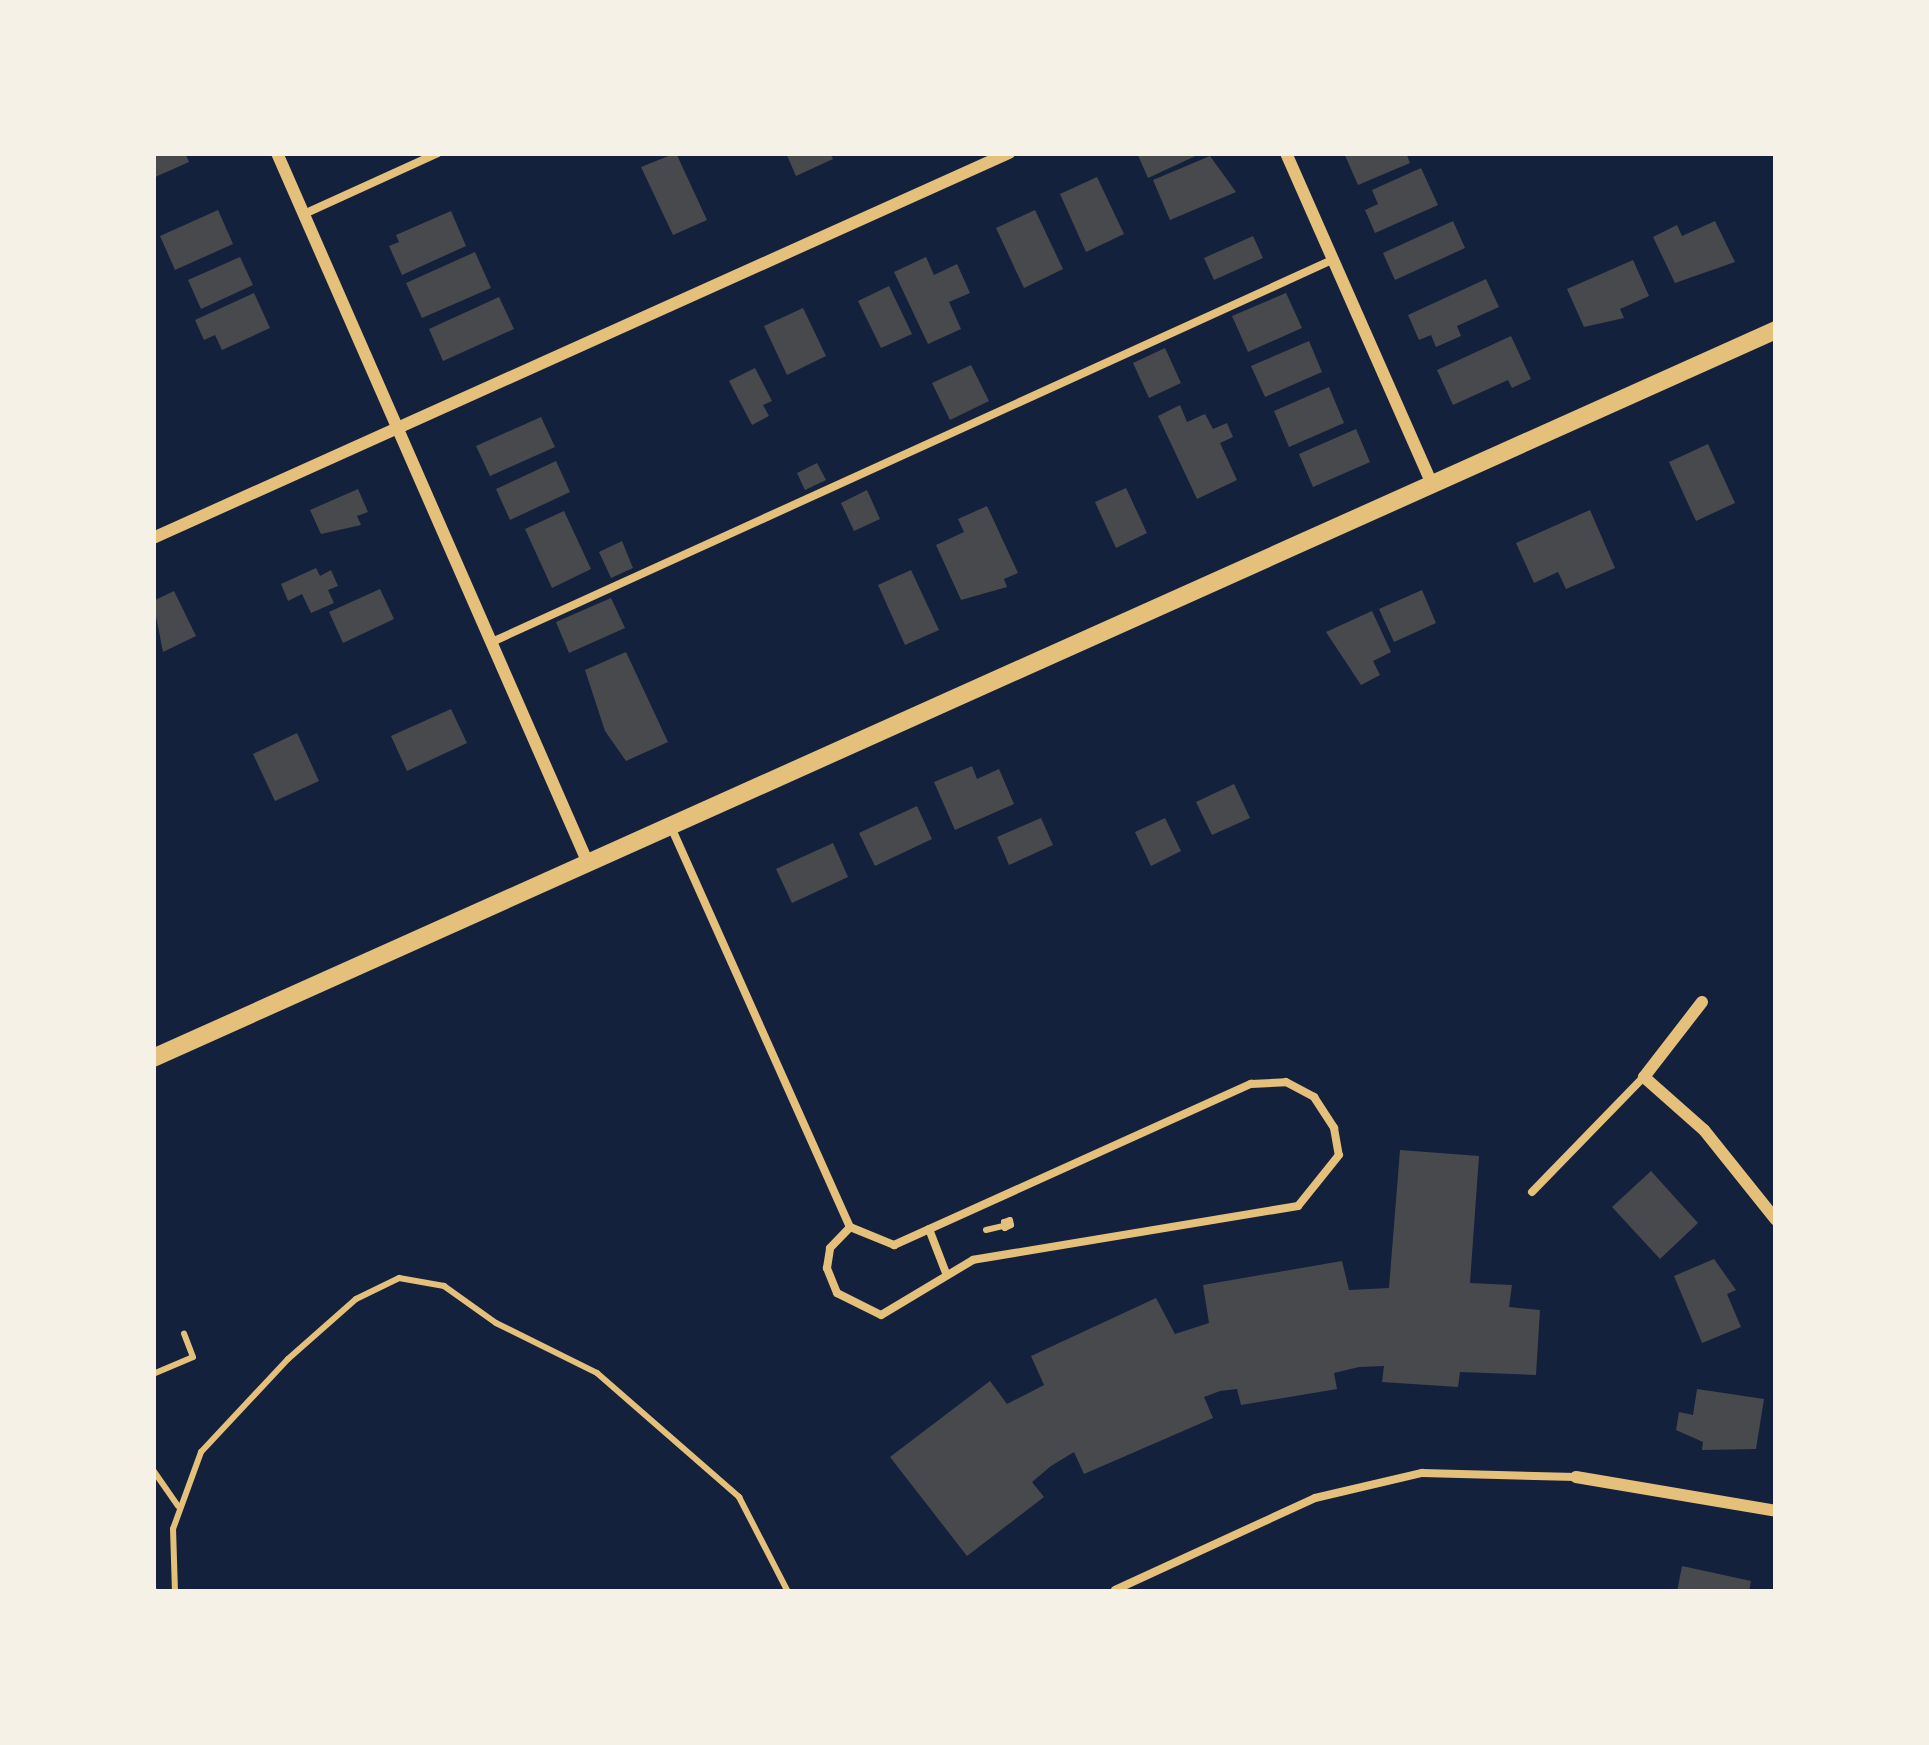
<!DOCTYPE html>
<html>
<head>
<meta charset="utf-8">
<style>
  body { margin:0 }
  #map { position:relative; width:1929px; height:1745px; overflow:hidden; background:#14213d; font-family:"Archivo Narrow",sans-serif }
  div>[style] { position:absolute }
  .building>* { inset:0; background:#48494c }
  .path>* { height:6px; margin:-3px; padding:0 3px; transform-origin:3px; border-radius:3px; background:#e5c07b }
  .service>* { height:8px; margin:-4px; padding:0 4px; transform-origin:4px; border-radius:4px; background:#e5c07b }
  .minor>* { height:12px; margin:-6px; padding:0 6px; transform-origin:6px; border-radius:6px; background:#e5c07b }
  .tertiary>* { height:18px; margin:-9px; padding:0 9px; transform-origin:9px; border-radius:9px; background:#e5c07b }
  span { translate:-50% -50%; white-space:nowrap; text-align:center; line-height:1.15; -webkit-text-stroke:9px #f6f1e7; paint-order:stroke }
  .frame { position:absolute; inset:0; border:156px solid #f6f1e7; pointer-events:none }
</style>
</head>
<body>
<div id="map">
  <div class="building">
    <div style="clip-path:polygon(153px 153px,185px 153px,189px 162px,153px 178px)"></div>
    <div style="clip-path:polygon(676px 153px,707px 220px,673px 235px,641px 167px)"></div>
    <div style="clip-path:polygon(786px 153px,830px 153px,833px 159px,796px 176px)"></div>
    <div style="clip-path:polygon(1137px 153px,1202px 153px,1148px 178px)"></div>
    <div style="clip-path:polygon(1344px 153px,1406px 153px,1410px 163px,1358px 185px)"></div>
    <div style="clip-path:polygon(1210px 156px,1236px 192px,1170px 220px,1153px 180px)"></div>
    <div style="clip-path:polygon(1421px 168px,1438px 205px,1375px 233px,1365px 210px,1378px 204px,1372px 190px)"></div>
    <div style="clip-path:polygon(1097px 177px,1124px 234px,1086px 252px,1060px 194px)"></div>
    <div style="clip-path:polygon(218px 210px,233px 244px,175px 270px,160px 236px)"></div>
    <div style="clip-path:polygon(1035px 210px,1063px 269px,1024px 288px,996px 228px)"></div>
    <div style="clip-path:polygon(451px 211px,466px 246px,402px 275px,389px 246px,399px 242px,396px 235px)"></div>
    <div style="clip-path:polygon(1453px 221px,1465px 248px,1395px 280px,1383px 253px)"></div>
    <div style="clip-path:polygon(1715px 221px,1735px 262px,1675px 283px,1653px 237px,1677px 225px,1682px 236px)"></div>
    <div style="clip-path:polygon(1253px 236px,1263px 258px,1214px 280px,1204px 258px)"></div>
    <div style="clip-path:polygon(475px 252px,491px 288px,422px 318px,406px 283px)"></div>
    <div style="clip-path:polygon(240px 257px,253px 285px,201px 309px,188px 280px)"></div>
    <div style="clip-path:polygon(926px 257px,934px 275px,957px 264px,970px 293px,949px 302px,961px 329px,928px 344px,894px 272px)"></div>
    <div style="clip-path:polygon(1633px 260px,1649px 296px,1620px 309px,1624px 318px,1584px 327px,1567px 289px)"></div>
    <div style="clip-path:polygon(1486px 279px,1499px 307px,1457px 326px,1461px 336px,1436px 347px,1431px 335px,1419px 340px,1408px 315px)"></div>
    <div style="clip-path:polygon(889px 286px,912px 334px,881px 348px,858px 301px)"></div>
    <div style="clip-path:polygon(254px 293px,270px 328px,222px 350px,215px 335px,204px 340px,195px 320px)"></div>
    <div style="clip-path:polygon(1286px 293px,1302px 328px,1248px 352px,1232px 316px)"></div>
    <div style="clip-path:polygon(499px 297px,514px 329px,443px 361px,429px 329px)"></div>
    <div style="clip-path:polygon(803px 308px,826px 356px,787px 375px,764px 326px)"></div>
    <div style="clip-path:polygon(1511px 336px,1531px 379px,1512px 388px,1508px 380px,1453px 405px,1437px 370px)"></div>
    <div style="clip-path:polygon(1309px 341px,1322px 372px,1265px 397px,1251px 366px)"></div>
    <div style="clip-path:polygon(1165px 348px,1181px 383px,1149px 398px,1133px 363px)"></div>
    <div style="clip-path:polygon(971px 365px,989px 401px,950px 420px,932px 383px)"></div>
    <div style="clip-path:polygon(755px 368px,772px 401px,763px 405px,769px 416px,752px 425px,729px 381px)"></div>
    <div style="clip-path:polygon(1329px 387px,1344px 423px,1289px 447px,1274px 411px)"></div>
    <div style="clip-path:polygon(1180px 405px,1187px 422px,1205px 414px,1213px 429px,1227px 423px,1233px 437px,1220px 443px,1237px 480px,1197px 499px,1158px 416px)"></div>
    <div style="clip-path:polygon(541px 417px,555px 447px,490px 476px,476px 446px)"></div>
    <div style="clip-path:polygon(1356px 429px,1370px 462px,1313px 487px,1299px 454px)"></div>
    <div style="clip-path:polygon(1708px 444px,1735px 503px,1696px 521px,1669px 462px)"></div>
    <div style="clip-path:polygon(556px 461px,570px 492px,510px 520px,496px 489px)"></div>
    <div style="clip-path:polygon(817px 463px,826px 480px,805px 490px,797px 473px)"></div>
    <div style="clip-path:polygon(1126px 488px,1147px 533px,1116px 548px,1095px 502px)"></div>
    <div style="clip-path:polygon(358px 489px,368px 512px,357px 516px,361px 525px,321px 534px,310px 510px)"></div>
    <div style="clip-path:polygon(867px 490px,880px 519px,854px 531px,841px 503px)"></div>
    <div style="clip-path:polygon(987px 506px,1018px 573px,1004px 579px,1007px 587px,961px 600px,936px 545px,964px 532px,958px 519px)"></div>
    <div style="clip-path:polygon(1590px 510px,1615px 568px,1566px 589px,1558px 572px,1534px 583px,1516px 543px)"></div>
    <div style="clip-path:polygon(564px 511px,591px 569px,552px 588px,525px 529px)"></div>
    <div style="clip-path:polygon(622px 541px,633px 568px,611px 578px,599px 552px)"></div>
    <div style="clip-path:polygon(316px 568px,320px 576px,331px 570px,338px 586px,328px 590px,334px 603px,311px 613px,302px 594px,288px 601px,281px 584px)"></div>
    <div style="clip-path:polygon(911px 570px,939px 630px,905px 645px,878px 585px)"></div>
    <div style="clip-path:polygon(380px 589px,394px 619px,343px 643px,329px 612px)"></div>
    <div style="clip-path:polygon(1422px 590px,1436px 623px,1394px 642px,1379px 609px)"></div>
    <div style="clip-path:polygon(174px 591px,196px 636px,163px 652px,153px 601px)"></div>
    <div style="clip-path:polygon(611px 598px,625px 628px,569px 653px,556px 622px)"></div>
    <div style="clip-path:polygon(1372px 611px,1391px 652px,1373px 661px,1380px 675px,1361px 685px,1326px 632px)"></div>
    <div style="clip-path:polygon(626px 652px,668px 742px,626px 761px,605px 731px,585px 670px)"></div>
    <div style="clip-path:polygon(451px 709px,467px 743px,407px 771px,391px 736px)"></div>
    <div style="clip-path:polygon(297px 733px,319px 781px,275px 801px,253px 754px)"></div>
    <div style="clip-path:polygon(972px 766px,977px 779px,999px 769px,1014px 804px,955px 830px,934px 782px)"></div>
    <div style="clip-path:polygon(1234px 784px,1250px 818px,1212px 835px,1196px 802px)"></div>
    <div style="clip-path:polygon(917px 806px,932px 839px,875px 866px,859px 833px)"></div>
    <div style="clip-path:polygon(1041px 818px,1053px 845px,1009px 865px,997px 837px)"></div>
    <div style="clip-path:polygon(1165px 818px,1181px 851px,1151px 866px,1135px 832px)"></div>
    <div style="clip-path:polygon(833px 843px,848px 877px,792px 903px,776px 869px)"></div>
    <div style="clip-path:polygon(1400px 1150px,1479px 1156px,1470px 1283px,1512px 1285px,1509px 1307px,1540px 1310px,1536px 1375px,1460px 1372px,1458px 1387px,1382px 1382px,1384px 1366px,1359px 1367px,1334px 1373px,1337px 1389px,1241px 1405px,1237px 1389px,1220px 1391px,1204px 1397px,1213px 1418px,1084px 1474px,1074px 1452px,1051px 1466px,1032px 1482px,1044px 1497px,967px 1556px,890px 1457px,990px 1381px,1007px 1404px,1044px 1385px,1031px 1356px,1156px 1298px,1175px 1334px,1209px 1323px,1203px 1285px,1342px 1261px,1349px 1290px,1389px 1288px)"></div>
    <div style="clip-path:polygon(1651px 1171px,1698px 1223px,1660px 1259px,1612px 1207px)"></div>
    <div style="clip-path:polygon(1714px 1259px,1736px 1290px,1727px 1294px,1741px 1327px,1702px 1343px,1674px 1276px)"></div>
    <div style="clip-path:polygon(1697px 1389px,1764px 1399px,1756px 1449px,1702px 1450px,1703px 1442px,1676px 1430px,1679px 1412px,1693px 1415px)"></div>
    <div style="clip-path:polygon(1682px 1566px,1751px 1581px,1749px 1592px,1677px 1592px)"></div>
  </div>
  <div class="path">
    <div style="left:1010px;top:1220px;width:5px;rotate:79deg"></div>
    <div style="left:1011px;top:1225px;width:7px;rotate:153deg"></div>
    <div style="left:1005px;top:1228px;width:6px;rotate:-99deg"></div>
    <div style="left:1004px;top:1222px;width:6px;rotate:-18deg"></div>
    <div style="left:986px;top:1230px;width:18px;rotate:-13deg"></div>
    <div style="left:153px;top:1374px;width:43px;rotate:-23deg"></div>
    <div style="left:193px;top:1357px;width:25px;rotate:-111deg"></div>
    <div style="left:153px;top:1470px;width:44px;rotate:55.2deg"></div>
    <div style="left:153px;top:1589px;width:4px;rotate:56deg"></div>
    <div style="left:175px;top:1592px;width:63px;rotate:-91.8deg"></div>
    <div style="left:173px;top:1529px;width:82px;rotate:-70deg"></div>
    <div style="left:201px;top:1452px;width:127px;rotate:-46.9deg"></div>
    <div style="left:288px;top:1359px;width:91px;rotate:-41.4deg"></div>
    <div style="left:356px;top:1299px;width:48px;rotate:-26deg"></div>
    <div style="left:399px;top:1278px;width:46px;rotate:10.1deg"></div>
    <div style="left:444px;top:1286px;width:64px;rotate:35.4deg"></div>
    <div style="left:496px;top:1323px;width:113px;rotate:26.3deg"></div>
    <div style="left:597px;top:1373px;width:189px;rotate:41.1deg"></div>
    <div style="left:739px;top:1497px;width:107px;rotate:62.7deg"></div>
  </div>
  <div class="service">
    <div style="left:304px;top:214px;width:147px;rotate:-24.5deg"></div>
    <div style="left:492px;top:642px;width:923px;rotate:-24.45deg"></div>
    <div style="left:671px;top:827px;width:438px;rotate:65.9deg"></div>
    <div style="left:850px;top:1227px;width:48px;rotate:22.2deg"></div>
    <div style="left:894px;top:1245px;width:392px;rotate:-24.3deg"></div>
    <div style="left:1251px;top:1084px;width:35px;rotate:-3deg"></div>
    <div style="left:1286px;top:1082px;width:32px;rotate:28deg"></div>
    <div style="left:1314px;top:1097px;width:37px;rotate:57deg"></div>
    <div style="left:1334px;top:1128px;width:27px;rotate:80deg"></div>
    <div style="left:1339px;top:1155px;width:65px;rotate:128.8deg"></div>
    <div style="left:1298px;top:1206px;width:329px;rotate:170.6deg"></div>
    <div style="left:973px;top:1260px;width:107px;rotate:149.1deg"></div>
    <div style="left:881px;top:1315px;width:49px;rotate:-153.4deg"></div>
    <div style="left:837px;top:1293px;width:27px;rotate:-112deg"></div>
    <div style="left:827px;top:1268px;width:20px;rotate:-81deg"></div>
    <div style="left:830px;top:1248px;width:29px;rotate:-46deg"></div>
    <div style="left:1532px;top:1192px;width:161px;rotate:-45.8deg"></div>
    <div style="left:929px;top:1229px;width:47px;rotate:68.9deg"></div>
    <div style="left:1115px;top:1590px;width:220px;rotate:-24.7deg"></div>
    <div style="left:1315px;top:1498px;width:110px;rotate:-13.2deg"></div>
    <div style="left:1422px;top:1473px;width:154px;rotate:1.5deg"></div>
  </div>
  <div class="minor">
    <div style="left:277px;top:153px;width:775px;rotate:66.35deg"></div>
    <div style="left:1286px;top:153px;width:362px;rotate:66.2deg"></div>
    <div style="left:153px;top:538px;width:939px;rotate:-24.22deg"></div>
    <div style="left:1702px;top:1002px;width:95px;rotate:127.7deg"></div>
    <div style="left:1644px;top:1077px;width:80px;rotate:41.5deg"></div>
    <div style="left:1704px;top:1130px;width:115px;rotate:51.3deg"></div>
    <div style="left:1576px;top:1477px;width:203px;rotate:9.6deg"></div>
  </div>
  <div class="tertiary">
    <div style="left:153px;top:1058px;width:1779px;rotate:-24.16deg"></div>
  </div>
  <div class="frame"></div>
</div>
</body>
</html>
